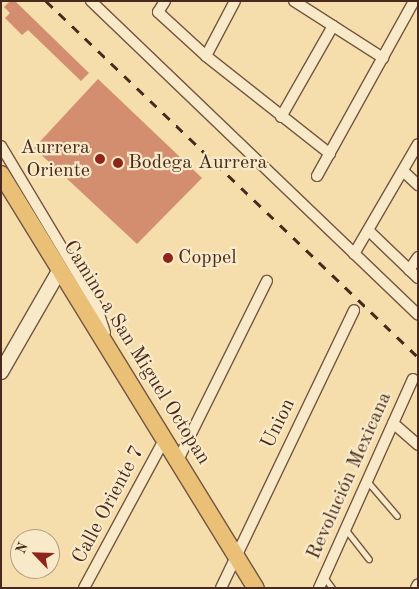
<!DOCTYPE html>
<html>
<head>
<meta charset="utf-8">
<style>
  body { margin:0 }
  #map { position:relative; width:419px; height:589px; overflow:hidden; background:#f5deac; font-family:"Old Standard TT",serif }
  div>[style] { position:absolute }
  .building>* { inset:0; background:#d28e6e }
  .roads { filter:drop-shadow(1px 0 #735642) drop-shadow(-1px 0 #735642) drop-shadow(0 1px #735642) drop-shadow(0 -1px #735642) }
  .lane>* { height:5px; margin:-2.5px; padding:0 2.5px; transform-origin:2.5px; border-radius:2.5px; background:#f8eac9 }
  .street>* { height:10px; margin:-5px; padding:0 5px; transform-origin:5px; border-radius:5px; background:#f8eac9 }
  .secondary>* { height:14px; margin:-7px; padding:0 7px; transform-origin:7px; border-radius:7px; background:#f8eac9 }
  .primary>* { height:16px; margin:-8px; padding:0 8px; transform-origin:8px; border-radius:8px; background:#eabf76 }
  .rail>* { height:3px; margin-top:-1.5px; transform-origin:0; background:repeating-linear-gradient(90deg,#48291e 0 9px,transparent 0 18px) }
  .dots>* { width:14px; height:14px; translate:-50% -50%; box-sizing:border-box; border:2px solid #f8eac9; border-radius:50% }
  span { translate:-50% -50%; white-space:nowrap; text-align:center; line-height:1.15; -webkit-text-stroke:4.5px #f8eac9; paint-order:stroke }
  .poi-label { font-size:20px; color:#48291e }
  .right { translate:-100% -50%; text-align:right }
  .left { translate:0 -50%; text-align:left }
  .street-label { font-size:20px; color:#48291e }
  .frame { position:absolute; inset:0; border:2px solid #48291e; pointer-events:none }
  .north { position:absolute; left:10px; top:529px; width:50px; height:50px; box-sizing:border-box; background:#f8eac9; border:1px solid #b29d85; border-radius:50%; rotate:294deg; font-size:14px; font-weight:700; line-height:20px; text-align:center; color:#48291e }
  .north::after { content:''; display:block; margin:auto; width:18px; height:22px; background:#8f2418; clip-path:polygon(50% 0,100% 100%,50% 72%,0 100%) }
</style>
</head>
<body>
<div id="map">
  <div class="building">
    <div style="clip-path:polygon(10px 1px,15px 1px,89px 73px,81px 81px,28px 30px,22px 35px,5px 18px,10px 13px,4px 7px)"></div>
    <div style="clip-path:polygon(98px 79px,202px 178px,137px 244px,34px 148px)"></div>
  </div>
  <div class="roads">
    <div class="lane">
      <div style="left:367px;top:481px;width:46px;rotate:49.4deg"></div>
      <div style="left:346px;top:530px;width:37px;rotate:52deg"></div>
      <div style="left:324px;top:577px;width:14px;rotate:54deg"></div>
    </div>
    <div class="street">
      <div style="left:91px;top:1px;width:453px;rotate:43.8deg"></div>
      <div style="left:165px;top:1px;width:13px;rotate:122deg"></div>
      <div style="left:158px;top:12px;width:65px;rotate:42.5deg"></div>
      <div style="left:206px;top:56px;width:158px;rotate:38.3deg"></div>
      <div style="left:294px;top:1px;width:106px;rotate:32.6deg"></div>
      <div style="left:206px;top:56px;width:62px;rotate:-62.2deg"></div>
      <div style="left:281px;top:117px;width:105px;rotate:-60.3deg"></div>
      <div style="left:1px;top:146px;width:185px;rotate:59.1deg"></div>
      <div style="left:96px;top:305px;width:29px;rotate:72deg"></div>
      <div style="left:403px;top:171px;width:21px;rotate:43deg"></div>
      <div style="left:317px;top:176px;width:200px;rotate:-61deg"></div>
      <div style="left:369px;top:231px;width:68px;rotate:43.8deg"></div>
      <div style="left:354px;top:254px;width:127px;rotate:-59.8deg"></div>
      <div style="left:409px;top:270px;width:16px;rotate:-55deg"></div>
      <div style="left:393px;top:423px;width:33px;rotate:41deg"></div>
      <div style="left:178px;top:460px;width:200px;rotate:-63.6deg"></div>
      <div style="left:84px;top:588px;width:170px;rotate:-61.6deg"></div>
      <div style="left:221px;top:588px;width:308px;rotate:-64.4deg"></div>
      <div style="left:319px;top:588px;width:229px;rotate:-65.8deg"></div>
      <div style="left:416px;top:588px;width:4px;rotate:-63deg"></div>
    </div>
    <div class="secondary">
      <div style="left:1px;top:372px;width:116px;rotate:-60.1deg"></div>
    </div>
    <div class="primary">
      <div style="left:1px;top:174px;width:486px;rotate:58.4deg"></div>
    </div>
  </div>
  <div class="rail">
    <div style="left:46px;top:1px;width:515px;rotate:43.74deg"></div>
  </div>
  <div class="dots">
    <div style="left:100px;top:159px;background:#8f2418"></div>
    <div style="left:118px;top:163px;background:#8f2418"></div>
    <div style="left:168px;top:258px;background:#8f2418"></div>
  </div>
  <div class="poi-label">
    <span class="right" style="left:90px;top:160px">Aurrera<br>Oriente</span>
    <span class="left" style="left:128px;top:163px">Bodega Aurrera</span>
    <span class="left" style="left:178px;top:258px">Coppel</span>
  </div>
  <div class="street-label">
    <span style="left:136px;top:353px;rotate:58deg">Camino a San Miguel Octopan</span>
    <span style="left:279px;top:424px;rotate:-64deg">Union</span>
    <span style="left:350px;top:476px;rotate:-66deg">Revolución Mexicana</span>
    <span style="left:109px;top:505px;rotate:-62deg">Calle Oriente 7</span>
  </div>
  <div class="frame"></div>
  <div class="north">N</div>
</div>
</body>
</html>
